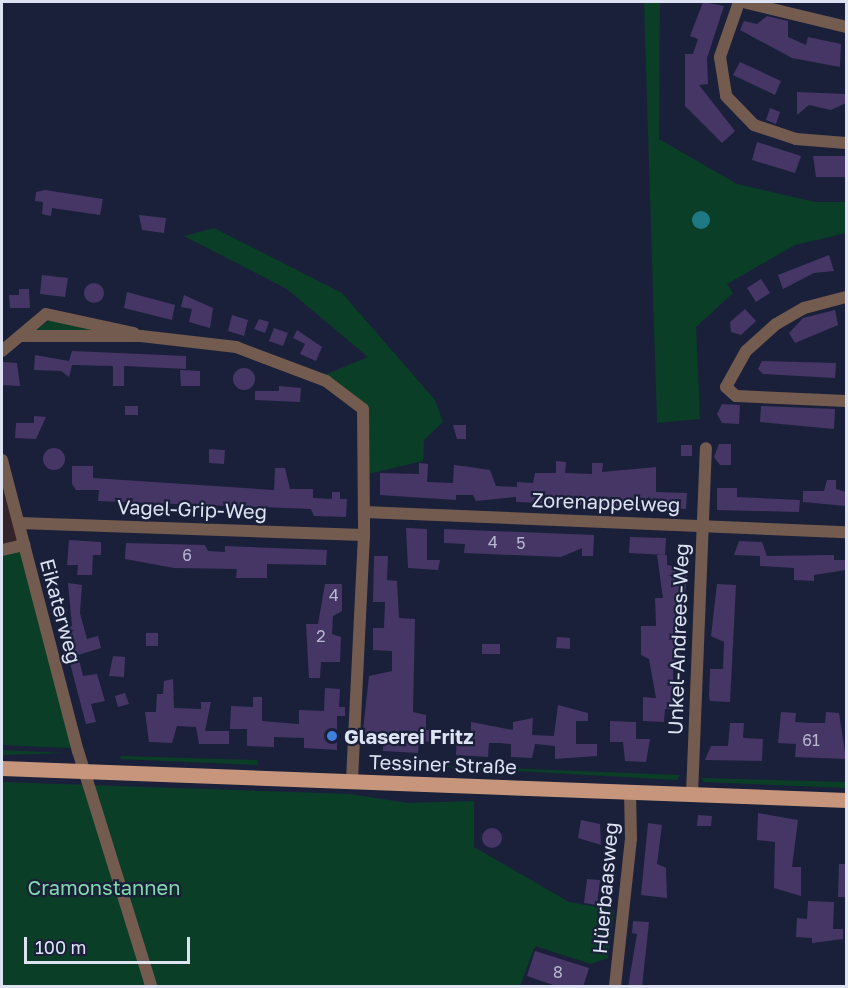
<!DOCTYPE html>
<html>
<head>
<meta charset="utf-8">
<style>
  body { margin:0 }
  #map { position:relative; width:848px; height:988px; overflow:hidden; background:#1a2039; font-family:"Golos Text",sans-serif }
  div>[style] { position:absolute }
  .education>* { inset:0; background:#35232a }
  .green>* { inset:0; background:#0a3e27 }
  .water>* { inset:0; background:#1e7985 }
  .round { border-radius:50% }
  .building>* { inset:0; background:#453666 }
  .minor>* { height:12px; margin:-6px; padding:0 6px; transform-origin:6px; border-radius:6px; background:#745b4f }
  .major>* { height:15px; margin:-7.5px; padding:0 7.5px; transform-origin:7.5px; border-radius:7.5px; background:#c6957b }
  .dots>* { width:16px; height:16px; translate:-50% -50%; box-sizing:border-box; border:3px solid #1a2039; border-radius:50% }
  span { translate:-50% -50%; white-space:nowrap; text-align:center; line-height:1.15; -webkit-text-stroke:4.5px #1a2039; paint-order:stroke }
  .number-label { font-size:16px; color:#b7b8d0 }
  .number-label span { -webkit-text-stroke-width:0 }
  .street-label { font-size:20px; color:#dde3f3 }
  .poi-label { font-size:20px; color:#dde3f3; font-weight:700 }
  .left { translate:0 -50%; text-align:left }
  .park-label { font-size:20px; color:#82dcac }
  .frame { position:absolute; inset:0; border:3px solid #dde3f3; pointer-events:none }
  .scale { position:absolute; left:24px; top:937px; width:166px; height:27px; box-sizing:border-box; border:3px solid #dde3f3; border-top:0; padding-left:8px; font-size:18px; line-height:21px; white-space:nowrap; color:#dde3f3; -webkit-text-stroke:4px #1a2039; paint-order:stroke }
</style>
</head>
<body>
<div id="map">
  <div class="education">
    <div style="clip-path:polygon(2px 465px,21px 544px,2px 549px)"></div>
  </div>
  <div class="green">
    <div style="clip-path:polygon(644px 2px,660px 2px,659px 139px,737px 184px,815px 202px,846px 202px,846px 233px,795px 245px,727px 284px,733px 293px,696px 327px,700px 419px,657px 423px)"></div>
    <div style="clip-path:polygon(214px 228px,342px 293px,435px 400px,443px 422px,424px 440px,423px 461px,364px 475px,365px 417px,322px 376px,368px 357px,287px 289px,184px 236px)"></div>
    <div style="clip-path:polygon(53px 318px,114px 333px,34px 331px)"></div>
    <div style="clip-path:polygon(21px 544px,72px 743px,69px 748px,2px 745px,2px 549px)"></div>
    <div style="clip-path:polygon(2px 750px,67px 753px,2px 755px)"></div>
    <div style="clip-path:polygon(121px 756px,257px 760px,258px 765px,120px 759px)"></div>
    <div style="clip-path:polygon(371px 763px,680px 775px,677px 780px)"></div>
    <div style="clip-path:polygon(701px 778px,846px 782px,846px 788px,704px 782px)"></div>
    <div style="clip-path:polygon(2px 782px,350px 794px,408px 803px,474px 801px,474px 847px,569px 902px,614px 910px,608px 958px,591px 964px,535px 946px,520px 986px,2px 986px)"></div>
  </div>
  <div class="water">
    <div class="round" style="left:692px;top:211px;width:18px;height:18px"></div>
  </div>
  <div class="building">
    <div style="clip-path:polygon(703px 2px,724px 6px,707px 58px,708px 84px,699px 85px,735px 131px,722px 143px,685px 106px,685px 54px,693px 54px,698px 39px,690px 36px)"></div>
    <div style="clip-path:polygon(767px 16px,788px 21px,788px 37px,806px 45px,808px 37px,841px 44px,840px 67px,792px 58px,740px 30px,744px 21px,757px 24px)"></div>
    <div style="clip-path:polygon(740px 62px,781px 81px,775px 95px,733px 75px)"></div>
    <div style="clip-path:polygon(797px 92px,846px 94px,846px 103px,831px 110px,809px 105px,797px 115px)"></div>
    <div style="clip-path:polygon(770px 108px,780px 112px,776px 124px,766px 120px)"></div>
    <div style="clip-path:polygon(757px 142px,801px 156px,795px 173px,752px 160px)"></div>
    <div style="clip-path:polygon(813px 156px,845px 156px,846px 177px,816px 177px)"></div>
    <div style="clip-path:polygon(45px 190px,103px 199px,100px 215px,52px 208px,51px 216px,42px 214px,43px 202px,35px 201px,36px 192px)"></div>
    <div style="clip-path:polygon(139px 215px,166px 218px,164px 233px,142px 230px)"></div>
    <div style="clip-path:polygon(829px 255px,834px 271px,814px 273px,783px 289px,778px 275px)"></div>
    <div style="clip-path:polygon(42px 275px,68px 278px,65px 297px,40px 294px)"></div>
    <div style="clip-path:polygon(761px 279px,770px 293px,756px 302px,747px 288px)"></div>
    <div class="round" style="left:84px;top:283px;width:20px;height:20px"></div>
    <div style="clip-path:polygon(19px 289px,29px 289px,30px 308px,10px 308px,9px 295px,19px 295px)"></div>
    <div style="clip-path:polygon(127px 292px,175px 305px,172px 320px,124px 308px)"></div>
    <div style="clip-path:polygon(184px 295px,213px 308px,210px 328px,189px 322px,192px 309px,181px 307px)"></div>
    <div style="clip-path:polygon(745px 309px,756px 321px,741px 335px,731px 332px,730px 322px)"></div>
    <div style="clip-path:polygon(835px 310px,838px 325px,795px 343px,789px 333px,803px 318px)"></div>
    <div style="clip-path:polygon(232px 315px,248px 320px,244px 336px,228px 331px)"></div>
    <div style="clip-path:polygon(259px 319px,269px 322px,265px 333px,254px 329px)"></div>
    <div style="clip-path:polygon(274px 328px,288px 333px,283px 346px,269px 341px)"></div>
    <div style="clip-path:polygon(297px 330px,322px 347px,316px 361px,300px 354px,305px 344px,293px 338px)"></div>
    <div style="clip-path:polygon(72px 351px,186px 356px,186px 369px,124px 366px,124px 386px,113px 386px,113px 366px,72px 365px,69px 377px,61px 371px,34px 370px,35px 355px,69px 361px)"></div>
    <div style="clip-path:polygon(762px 361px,836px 363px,835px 378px,763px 374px,758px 369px)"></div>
    <div style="clip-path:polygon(2px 362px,17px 363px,20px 386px,2px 385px)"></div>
    <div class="round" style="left:233px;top:368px;width:22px;height:22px"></div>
    <div style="clip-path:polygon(180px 370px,200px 371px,200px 386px,181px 386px)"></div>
    <div style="clip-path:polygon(279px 386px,301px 388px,300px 402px,255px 400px,255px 391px,279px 391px)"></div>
    <div style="clip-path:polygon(722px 404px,740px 405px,739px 424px,722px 423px,717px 414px)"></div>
    <div style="clip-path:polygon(125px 406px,138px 406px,138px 415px,125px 415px)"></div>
    <div style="clip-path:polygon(761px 406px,835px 409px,834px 429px,760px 422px)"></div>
    <div style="clip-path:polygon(34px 416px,46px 417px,36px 439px,15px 438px,16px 423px,34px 423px)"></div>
    <div style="clip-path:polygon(453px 425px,466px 425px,466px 439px,457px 439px)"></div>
    <div style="clip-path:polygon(719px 444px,731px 444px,731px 465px,720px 465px,714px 457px)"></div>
    <div style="clip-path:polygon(681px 445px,692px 445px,692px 456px,681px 456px)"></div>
    <div class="round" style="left:43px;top:448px;width:22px;height:22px"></div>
    <div style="clip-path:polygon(209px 449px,225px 450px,224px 464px,209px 463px)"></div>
    <div style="clip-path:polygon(556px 461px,566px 462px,565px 473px,592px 474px,592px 463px,603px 463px,602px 472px,656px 467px,656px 492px,687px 493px,686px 509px,516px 502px,516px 497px,476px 501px,473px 495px,456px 495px,456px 500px,380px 495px,380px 473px,419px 474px,419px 463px,428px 464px,427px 482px,453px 483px,454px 465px,463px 466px,490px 470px,496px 486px,517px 487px,517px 482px,533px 483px,535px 473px,556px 473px)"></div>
    <div style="clip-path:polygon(72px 466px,93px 466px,93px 478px,274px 490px,275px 468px,285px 468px,290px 489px,313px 489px,313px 498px,332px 499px,332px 492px,340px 492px,340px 499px,347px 499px,346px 517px,314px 516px,311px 509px,98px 501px,99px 490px,76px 490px,72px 484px)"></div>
    <div style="clip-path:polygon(827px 480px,836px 480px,836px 489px,846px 492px,846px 506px,803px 502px,803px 491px,824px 491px)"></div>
    <div style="clip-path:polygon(717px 488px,737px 488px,737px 497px,800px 500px,799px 512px,717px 510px)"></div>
    <div style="clip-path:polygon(406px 528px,427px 529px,427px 560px,440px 560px,438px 570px,408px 568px)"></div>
    <div style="clip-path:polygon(444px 529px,594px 535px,593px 556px,582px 556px,582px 548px,561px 557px,464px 553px,465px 544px,444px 543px)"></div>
    <div style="clip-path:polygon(630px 537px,666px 538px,665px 555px,629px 553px)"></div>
    <div style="clip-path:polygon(69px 540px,101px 542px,101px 555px,93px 555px,92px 575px,77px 575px,78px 565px,67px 565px)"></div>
    <div style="clip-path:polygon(739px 541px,762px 542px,767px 556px,834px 555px,834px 560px,846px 560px,846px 570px,814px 575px,814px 581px,794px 580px,794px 568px,760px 566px,760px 556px,734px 555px)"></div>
    <div style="clip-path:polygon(126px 543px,205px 545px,208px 551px,225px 552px,225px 546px,327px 550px,326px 565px,267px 564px,267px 578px,236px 578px,237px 569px,174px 568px,125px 559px)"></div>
    <div style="clip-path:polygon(657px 555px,667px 555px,667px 565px,688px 569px,682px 617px,676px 617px,680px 664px,673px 664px,673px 688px,679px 688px,678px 709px,665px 709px,664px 722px,643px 721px,643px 697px,656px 698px,649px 659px,641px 655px,641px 626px,656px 626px,655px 598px,663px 598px)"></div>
    <div style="clip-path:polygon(374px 556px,388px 556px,387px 580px,397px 581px,399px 618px,415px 619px,413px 712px,426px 715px,426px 730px,435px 730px,434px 742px,419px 741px,418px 753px,383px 751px,383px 740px,362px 739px,369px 676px,392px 671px,392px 651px,373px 650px,373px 628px,384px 628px,385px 602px,373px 602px)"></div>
    <div style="clip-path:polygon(68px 583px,82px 585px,80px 613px,87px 639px,98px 636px,101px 648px,78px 655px,83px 676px,97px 674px,105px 701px,91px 704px,96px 722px,86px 724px,61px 629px,72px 626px)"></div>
    <div style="clip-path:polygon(325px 584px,342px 584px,342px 611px,333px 616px,332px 634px,341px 637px,340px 662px,321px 662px,320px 678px,309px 678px,306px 624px,318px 624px)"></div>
    <div style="clip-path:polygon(717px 584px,736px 585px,730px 702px,710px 701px,709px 696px,710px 669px,723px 669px,724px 642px,711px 636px)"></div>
    <div style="clip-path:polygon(146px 633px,158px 633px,158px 646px,146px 646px)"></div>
    <div style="clip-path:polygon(557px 637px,570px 638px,570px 649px,556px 648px)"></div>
    <div style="clip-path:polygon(482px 644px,500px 644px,500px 654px,482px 654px)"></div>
    <div style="clip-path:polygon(113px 656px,125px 657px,124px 677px,109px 676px)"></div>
    <div style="clip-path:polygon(173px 679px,174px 708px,201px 709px,201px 702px,211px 702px,205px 731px,229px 731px,229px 744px,199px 744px,196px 727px,177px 726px,172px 743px,149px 742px,145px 712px,156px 712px,157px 694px,163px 694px,164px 681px)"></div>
    <div style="clip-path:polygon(325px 688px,340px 689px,339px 707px,345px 707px,345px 716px,337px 716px,337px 750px,304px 748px,304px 738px,274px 737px,274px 747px,247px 746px,247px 729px,230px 729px,231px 706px,253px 707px,253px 697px,262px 697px,262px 721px,299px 724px,299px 710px,324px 711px)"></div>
    <div style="clip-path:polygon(125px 693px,129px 704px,118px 707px,115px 696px)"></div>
    <div style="clip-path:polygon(558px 705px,588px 713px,588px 721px,576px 721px,576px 744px,597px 744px,597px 756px,555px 759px,555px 746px,535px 744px,532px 758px,511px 757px,511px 744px,500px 743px,489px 743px,488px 757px,456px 755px,457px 731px,471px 731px,471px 722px,513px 730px,513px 722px,533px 718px,532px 735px,554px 736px)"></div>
    <div style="clip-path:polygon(781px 712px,796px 713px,795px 722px,809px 723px,825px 723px,826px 712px,839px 713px,846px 759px,795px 757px,796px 744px,778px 743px)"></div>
    <div style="clip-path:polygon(610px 721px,636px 722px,636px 739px,650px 739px,646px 762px,625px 761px,623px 742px,610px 742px)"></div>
    <div style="clip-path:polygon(730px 723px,744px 723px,743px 738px,763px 739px,762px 761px,705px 760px,711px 746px,728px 746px)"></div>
    <div style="clip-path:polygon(758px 813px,798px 820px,792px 867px,801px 867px,801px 896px,774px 888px,775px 842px,757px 840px)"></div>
    <div style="clip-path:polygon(698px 815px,712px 816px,711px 826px,697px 826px)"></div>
    <div style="clip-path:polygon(581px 820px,600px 824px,601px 845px,578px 838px)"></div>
    <div style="clip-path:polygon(648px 823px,662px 825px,657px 864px,666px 868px,667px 898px,641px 895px)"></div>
    <div class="round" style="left:482px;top:828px;width:20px;height:20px"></div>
    <div style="clip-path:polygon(839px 864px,846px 864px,846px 897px,838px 897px)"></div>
    <div style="clip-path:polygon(587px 879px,600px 880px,597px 905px,584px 903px)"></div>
    <div style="clip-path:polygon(808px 901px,834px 902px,833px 929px,843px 929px,843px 939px,812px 943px,812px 938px,796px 937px,797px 918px,807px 919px)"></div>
    <div style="clip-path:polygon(633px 921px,649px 922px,642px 987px,628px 987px,637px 934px,632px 933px)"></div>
    <div style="clip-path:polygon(535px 951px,589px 968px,583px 987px,559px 987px,527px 976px)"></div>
  </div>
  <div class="minor">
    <div style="left:739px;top:2px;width:58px;rotate:109.1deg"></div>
    <div style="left:720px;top:57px;width:39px;rotate:81deg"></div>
    <div style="left:726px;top:96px;width:40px;rotate:46deg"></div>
    <div style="left:754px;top:125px;width:44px;rotate:18.4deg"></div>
    <div style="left:796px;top:139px;width:50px;rotate:4.6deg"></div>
    <div style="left:743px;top:2px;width:106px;rotate:13.6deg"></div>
    <div style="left:846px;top:297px;width:43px;rotate:165.3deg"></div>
    <div style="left:804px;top:308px;width:32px;rotate:150deg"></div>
    <div style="left:776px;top:324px;width:40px;rotate:138deg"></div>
    <div style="left:746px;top:351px;width:41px;rotate:119.1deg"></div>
    <div style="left:726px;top:387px;width:13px;rotate:42deg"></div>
    <div style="left:736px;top:396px;width:110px;rotate:2.6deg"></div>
    <div style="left:20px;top:336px;width:121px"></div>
    <div style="left:141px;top:336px;width:96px;rotate:6.6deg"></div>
    <div style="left:236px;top:347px;width:96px;rotate:20.7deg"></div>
    <div style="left:326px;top:381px;width:46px;rotate:37.1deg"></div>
    <div style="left:363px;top:409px;width:126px;rotate:89.5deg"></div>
    <div style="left:364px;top:535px;width:247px;rotate:92.8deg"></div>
    <div style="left:2px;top:351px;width:57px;rotate:-40.1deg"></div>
    <div style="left:46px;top:314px;width:90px;rotate:12.2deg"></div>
    <div style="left:2px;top:460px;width:301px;rotate:75.4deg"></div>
    <div style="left:78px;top:751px;width:246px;rotate:72.7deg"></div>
    <div style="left:364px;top:512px;width:482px;rotate:2.4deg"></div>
    <div style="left:19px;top:523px;width:345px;rotate:2deg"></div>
    <div style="left:2px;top:550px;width:23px;rotate:-13deg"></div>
    <div style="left:692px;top:794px;width:346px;rotate:-87.7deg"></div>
    <div style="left:615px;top:986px;width:148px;rotate:-83.8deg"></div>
    <div style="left:631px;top:839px;width:47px;rotate:-91.2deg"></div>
  </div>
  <div class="major">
    <div style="left:2px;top:768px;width:845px;rotate:2.17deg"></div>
  </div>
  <div class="dots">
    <div style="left:332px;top:736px;background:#3f7fe0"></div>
  </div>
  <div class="number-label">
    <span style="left:493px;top:542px">4</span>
    <span style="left:521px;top:543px">5</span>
    <span style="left:187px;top:555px">6</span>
    <span style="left:334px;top:595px">4</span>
    <span style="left:321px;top:636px">2</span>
    <span style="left:811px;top:740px">61</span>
    <span style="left:558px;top:972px">8</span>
  </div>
  <div class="street-label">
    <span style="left:606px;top:502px;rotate:2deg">Zorenappelweg</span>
    <span style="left:192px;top:509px;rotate:2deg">Vagel-Grip-Weg</span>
    <span style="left:61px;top:611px;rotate:75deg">Eikaterweg</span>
    <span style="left:678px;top:639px;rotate:-88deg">Unkel-Andrees-Weg</span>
    <span style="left:443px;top:764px;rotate:2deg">Tessiner Straße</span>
    <span style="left:605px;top:888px;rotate:-85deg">Hüerbaasweg</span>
  </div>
  <div class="poi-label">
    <span class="left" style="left:344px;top:736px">Glaserei Fritz</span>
  </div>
  <div class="park-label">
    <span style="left:104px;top:887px">Cramonstannen</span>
  </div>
  <div class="frame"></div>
  <div class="scale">100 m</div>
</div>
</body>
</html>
